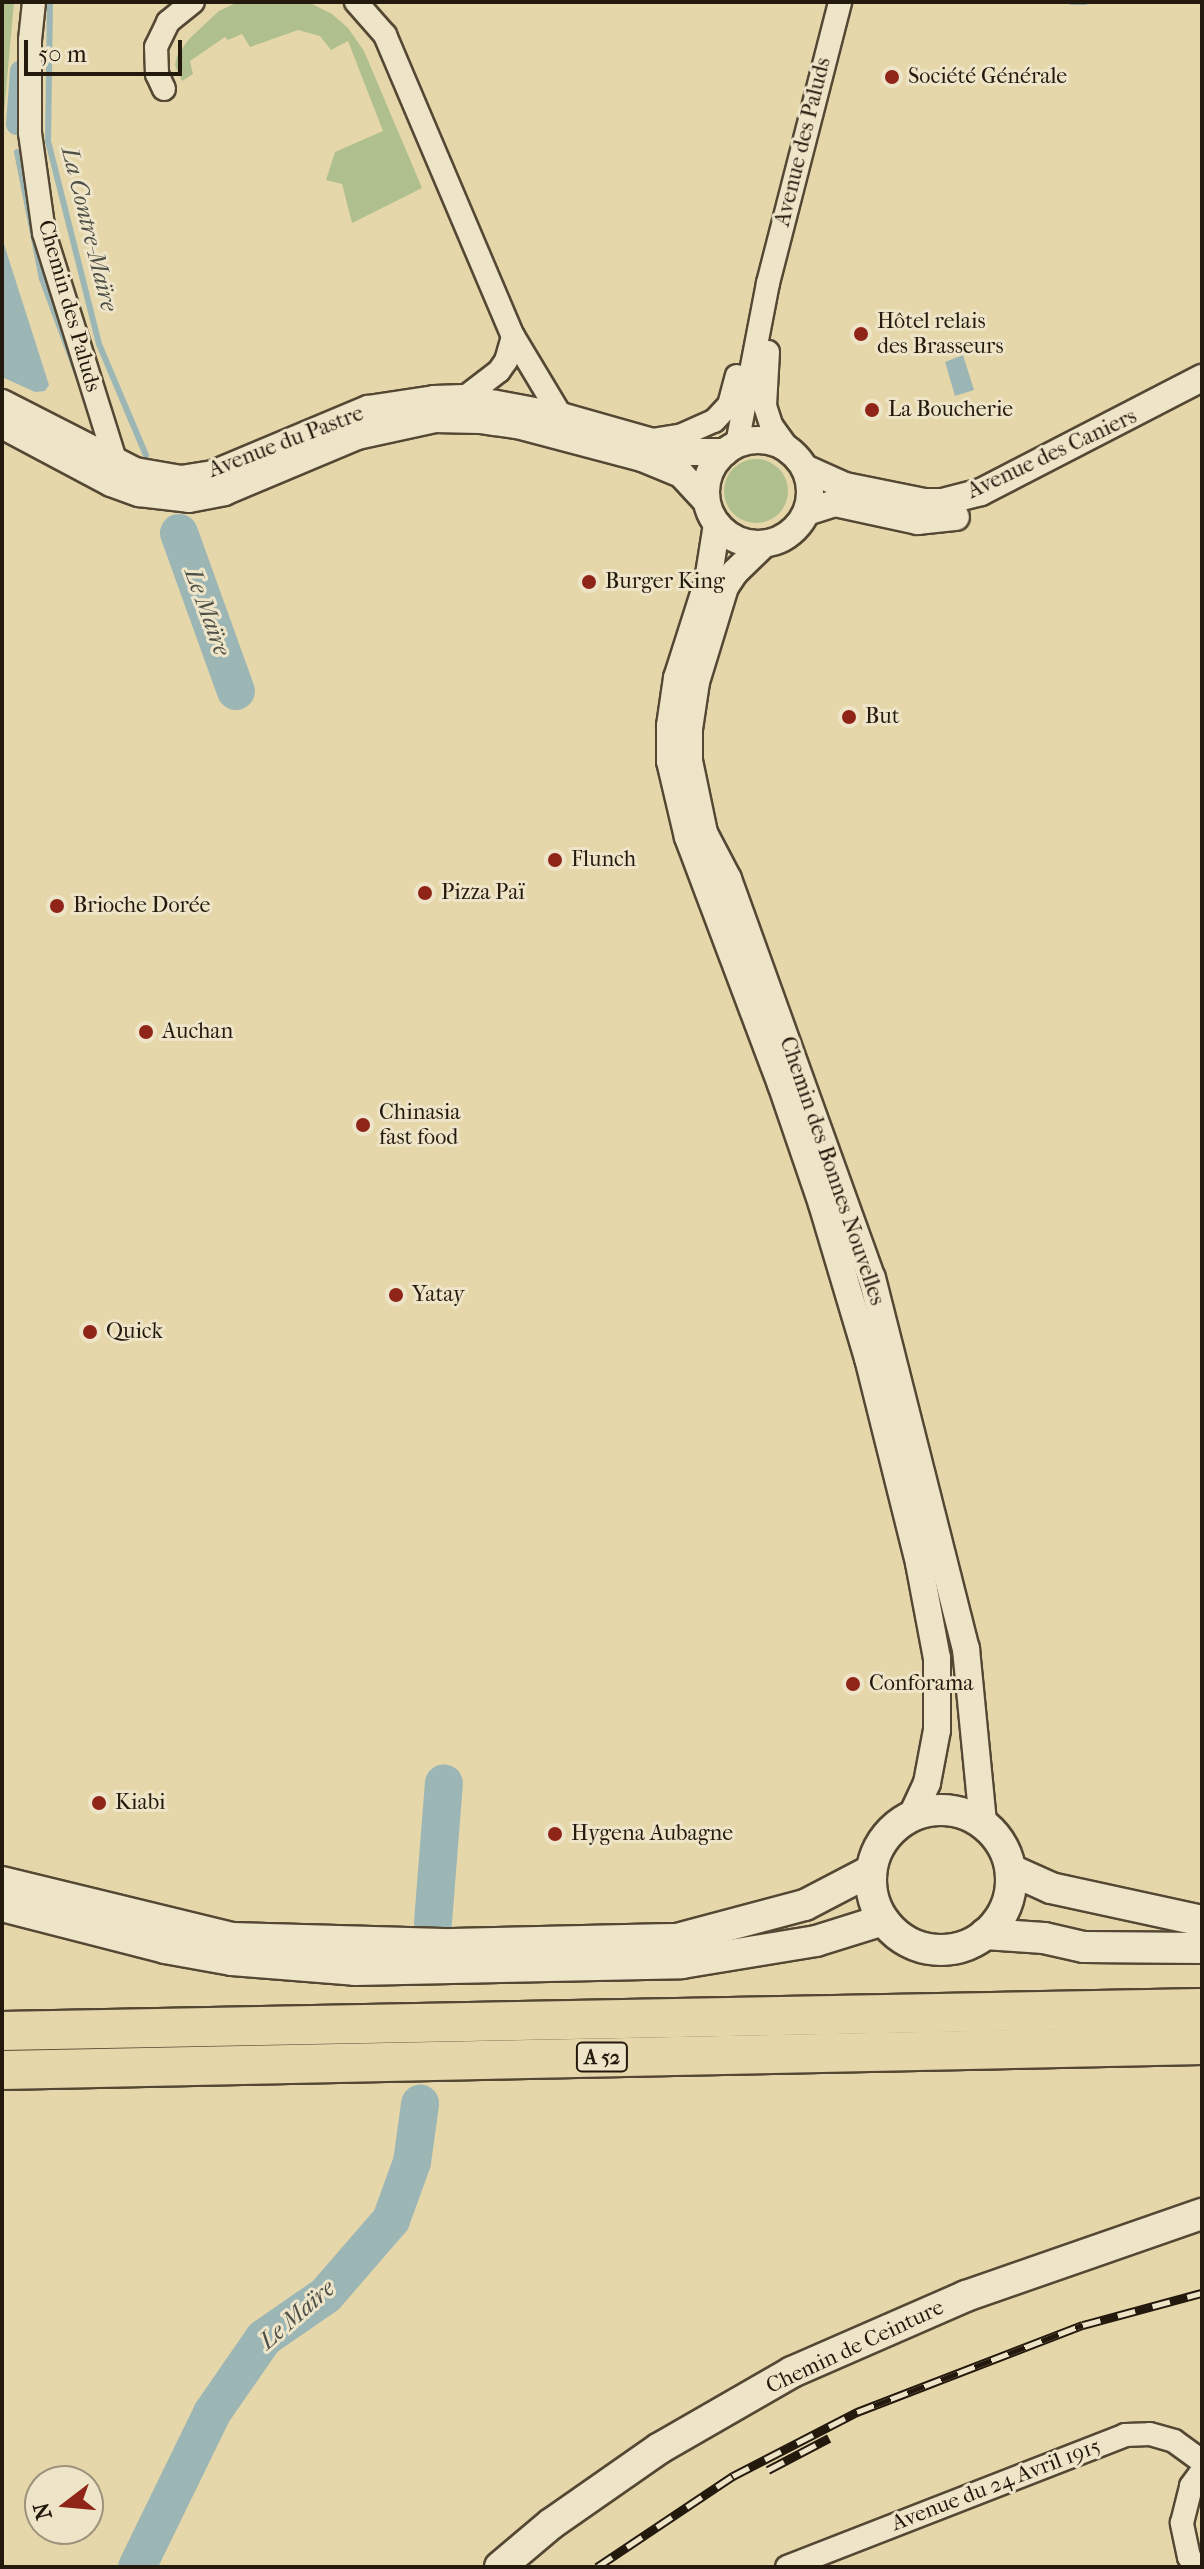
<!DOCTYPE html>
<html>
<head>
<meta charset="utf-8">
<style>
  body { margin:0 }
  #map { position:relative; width:1204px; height:2569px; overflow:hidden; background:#e5d7aa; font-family:"IM FELL French Canon",serif }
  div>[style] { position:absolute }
  .green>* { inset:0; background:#afbf8d }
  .round { border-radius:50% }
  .water>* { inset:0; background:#9cb6b5 }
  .stream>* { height:6px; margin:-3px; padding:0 3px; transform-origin:3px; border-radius:3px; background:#9cb6b5 }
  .canal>* { height:22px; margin:-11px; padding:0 11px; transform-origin:11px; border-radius:11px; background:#9cb6b5 }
  .river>* { height:38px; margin:-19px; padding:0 19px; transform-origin:19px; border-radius:19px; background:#9cb6b5 }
  .roads { filter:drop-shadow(2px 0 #544834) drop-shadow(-2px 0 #544834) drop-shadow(0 2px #544834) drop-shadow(0 -2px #544834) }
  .minor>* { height:22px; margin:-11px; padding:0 11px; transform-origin:11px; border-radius:11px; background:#eee5c8 }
  .tertiary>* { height:26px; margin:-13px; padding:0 13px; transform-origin:13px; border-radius:13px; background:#eee5c8 }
  .tertiary>.ring { margin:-13px; padding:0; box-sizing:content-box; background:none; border:26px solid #eee5c8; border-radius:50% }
  .secondary>* { height:30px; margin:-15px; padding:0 15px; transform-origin:15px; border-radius:15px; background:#eee5c8 }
  .secondary>.ring { margin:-15px; padding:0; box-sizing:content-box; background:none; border:30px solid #eee5c8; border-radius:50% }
  .motorway>* { height:38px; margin:-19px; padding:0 19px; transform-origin:19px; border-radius:19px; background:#e5d7aa }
  .rail>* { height:9px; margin-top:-4.5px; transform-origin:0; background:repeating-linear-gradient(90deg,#eee5c8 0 18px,#24190d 0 36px); box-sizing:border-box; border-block:2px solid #24190d }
  .dots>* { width:22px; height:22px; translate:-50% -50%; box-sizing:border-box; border:4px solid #eee5c8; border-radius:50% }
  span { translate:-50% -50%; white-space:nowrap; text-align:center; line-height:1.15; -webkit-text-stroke:6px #eee5c8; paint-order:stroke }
  .shield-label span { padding:2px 6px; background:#eee5c8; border:2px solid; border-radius:6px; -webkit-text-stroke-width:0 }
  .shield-label { font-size:20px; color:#24190d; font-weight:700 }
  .poi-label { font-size:22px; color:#24190d }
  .left { translate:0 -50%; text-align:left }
  .street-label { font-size:22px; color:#24190d }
  .water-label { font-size:24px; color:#4e5048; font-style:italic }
  .frame { position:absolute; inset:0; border:4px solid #24190d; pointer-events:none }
  .north { position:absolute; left:24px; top:2465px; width:80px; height:80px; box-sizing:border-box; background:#eee5c8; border:2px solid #9d937d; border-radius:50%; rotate:254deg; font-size:22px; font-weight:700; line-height:32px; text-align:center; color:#24190d }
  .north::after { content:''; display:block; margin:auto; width:28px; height:36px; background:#8f2418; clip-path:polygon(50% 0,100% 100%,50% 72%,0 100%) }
  .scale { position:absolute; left:24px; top:40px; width:158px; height:36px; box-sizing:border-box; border:4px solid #24190d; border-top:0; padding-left:10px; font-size:24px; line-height:28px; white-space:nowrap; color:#24190d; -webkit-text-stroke:6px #eee5c8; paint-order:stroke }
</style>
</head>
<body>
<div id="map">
  <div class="green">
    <div style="clip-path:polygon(2px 2px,14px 2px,4px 112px,2px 110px)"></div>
    <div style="clip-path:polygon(238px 2px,308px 2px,332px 14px,348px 28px,364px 51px,422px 188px,352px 223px,342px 184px,326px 180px,335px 152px,383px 131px,348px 41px,331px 50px,320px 36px,298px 30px,250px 47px,242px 34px,228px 40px,225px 37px,190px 61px,193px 74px,182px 81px,175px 65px,177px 56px,189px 39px,219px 11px)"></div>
    <div class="round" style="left:724px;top:459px;width:64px;height:64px"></div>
  </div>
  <div class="water">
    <div style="clip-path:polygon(2px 238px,49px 385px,45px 391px,35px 392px,2px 377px)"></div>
    <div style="clip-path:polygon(963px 355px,974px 390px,955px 396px,945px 362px)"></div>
  </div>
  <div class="stream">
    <div style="left:50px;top:2px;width:139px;rotate:90.8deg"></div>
    <div style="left:48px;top:141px;width:209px;rotate:75.9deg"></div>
    <div style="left:99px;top:344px;width:121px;rotate:67.1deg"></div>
    <div style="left:1072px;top:2px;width:13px"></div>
    <div style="left:17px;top:152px;width:129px;rotate:78.9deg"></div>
    <div style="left:42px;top:279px;width:107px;rotate:69.7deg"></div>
  </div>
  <div class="canal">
    <div style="left:17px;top:124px;width:53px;rotate:-85.7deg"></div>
  </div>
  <div class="river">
    <div style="left:179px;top:533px;width:168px;rotate:70.2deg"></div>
    <div style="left:433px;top:1922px;width:139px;rotate:-85.5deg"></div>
    <div style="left:137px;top:2567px;width:171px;rotate:-64deg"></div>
    <div style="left:212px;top:2413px;width:91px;rotate:-55.3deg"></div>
    <div style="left:264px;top:2338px;width:75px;rotate:-34.7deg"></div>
    <div style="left:326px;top:2295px;width:99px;rotate:-49.1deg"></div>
    <div style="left:391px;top:2220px;width:62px;rotate:-70.1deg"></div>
    <div style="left:412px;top:2162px;width:59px;rotate:-82.1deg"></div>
  </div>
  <div class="roads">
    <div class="minor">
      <div style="left:34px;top:2px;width:38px;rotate:96deg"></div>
      <div style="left:30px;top:40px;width:93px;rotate:90deg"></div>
      <div style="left:30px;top:133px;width:101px;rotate:82deg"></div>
      <div style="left:44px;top:233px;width:241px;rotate:72.6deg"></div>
      <div style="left:356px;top:2px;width:44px;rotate:48.7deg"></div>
      <div style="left:385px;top:35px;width:327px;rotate:67deg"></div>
      <div style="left:513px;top:336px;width:93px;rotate:59deg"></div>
      <div style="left:164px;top:89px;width:17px;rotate:-115deg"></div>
      <div style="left:157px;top:74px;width:27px;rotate:-92deg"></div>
      <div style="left:156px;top:47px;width:28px;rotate:-64deg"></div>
      <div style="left:168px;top:22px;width:32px;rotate:-39deg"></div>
      <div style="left:768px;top:352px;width:54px;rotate:93.2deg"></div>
      <div style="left:765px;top:406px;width:20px;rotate:72deg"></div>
      <div style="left:771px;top:425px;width:27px;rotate:54deg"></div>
      <div style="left:464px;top:398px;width:44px;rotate:-37.6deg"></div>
      <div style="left:499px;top:371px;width:12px;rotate:-55deg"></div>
      <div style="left:506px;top:361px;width:26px;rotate:-74deg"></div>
      <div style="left:652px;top:440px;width:30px;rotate:-9deg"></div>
      <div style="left:682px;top:435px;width:35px;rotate:-24deg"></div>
      <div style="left:714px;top:421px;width:22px;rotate:-47deg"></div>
      <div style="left:729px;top:405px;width:30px;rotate:-75deg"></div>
      <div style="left:737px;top:444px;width:164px;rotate:-79.1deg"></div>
      <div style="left:768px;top:283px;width:290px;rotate:-75.6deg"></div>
      <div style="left:787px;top:2567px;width:363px;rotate:-21.3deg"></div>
      <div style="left:1125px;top:2435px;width:25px;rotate:-2deg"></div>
      <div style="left:1150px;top:2434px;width:25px;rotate:16deg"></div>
      <div style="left:1174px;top:2441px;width:34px;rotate:36deg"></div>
      <div style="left:1196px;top:2567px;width:12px;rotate:-125deg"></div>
      <div style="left:1189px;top:2557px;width:35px;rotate:-102deg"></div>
      <div style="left:1182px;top:2523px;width:38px;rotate:-76deg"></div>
      <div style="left:1191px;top:2486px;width:19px;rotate:-54deg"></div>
    </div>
    <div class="tertiary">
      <div style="left:2px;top:403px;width:149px;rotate:27.1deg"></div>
      <div style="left:135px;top:471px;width:47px;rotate:9.9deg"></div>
      <div style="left:181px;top:479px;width:32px;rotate:-9deg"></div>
      <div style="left:213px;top:474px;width:168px;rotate:-22.8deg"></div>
      <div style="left:368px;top:409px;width:67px;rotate:-8.6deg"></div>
      <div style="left:434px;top:399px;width:30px;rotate:-2deg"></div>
      <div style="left:464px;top:398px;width:99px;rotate:10.5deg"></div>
      <div style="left:561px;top:416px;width:132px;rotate:15.8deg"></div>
      <div style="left:688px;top:452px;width:37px"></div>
      <div style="left:2px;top:425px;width:123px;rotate:28deg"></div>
      <div style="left:111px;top:483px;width:30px;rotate:20deg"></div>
      <div style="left:139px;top:493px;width:50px;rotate:6.8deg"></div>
      <div style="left:189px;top:499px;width:36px;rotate:-11deg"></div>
      <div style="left:224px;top:492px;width:144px;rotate:-22.8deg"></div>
      <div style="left:357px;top:436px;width:80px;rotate:-12.3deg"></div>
      <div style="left:435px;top:419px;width:45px;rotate:1.3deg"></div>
      <div style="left:480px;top:420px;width:37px;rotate:8deg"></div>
      <div style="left:517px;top:425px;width:129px;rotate:14.8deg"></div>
      <div style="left:642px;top:458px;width:42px;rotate:22.3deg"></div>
      <div style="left:681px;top:474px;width:37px;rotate:47deg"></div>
      <div class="ring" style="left:706px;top:440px;width:78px;height:78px"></div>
      <div style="left:805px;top:468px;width:44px;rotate:24.2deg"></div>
      <div style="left:845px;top:486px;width:81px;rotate:11.4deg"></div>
      <div style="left:924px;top:502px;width:18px"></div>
      <div style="left:942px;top:502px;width:40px;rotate:-14.4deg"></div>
      <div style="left:981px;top:492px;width:249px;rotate:-27.3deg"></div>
      <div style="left:807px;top:512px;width:29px;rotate:-18deg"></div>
      <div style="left:835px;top:503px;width:85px;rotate:12.2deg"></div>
      <div style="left:918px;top:521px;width:38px;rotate:-6deg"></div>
      <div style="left:717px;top:524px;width:58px;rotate:99deg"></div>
      <div style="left:708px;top:581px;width:102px;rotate:107.7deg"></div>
      <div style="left:677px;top:678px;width:49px;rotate:98.3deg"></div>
      <div style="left:670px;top:726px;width:35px;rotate:90deg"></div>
      <div style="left:670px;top:761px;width:78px;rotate:76.7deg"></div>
      <div style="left:688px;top:837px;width:264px;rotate:69.4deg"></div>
      <div style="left:781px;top:1084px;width:127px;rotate:71.1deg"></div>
      <div style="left:822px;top:1204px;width:161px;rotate:73.4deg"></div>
      <div style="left:868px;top:1358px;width:211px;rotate:76deg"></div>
      <div style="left:919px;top:1563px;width:97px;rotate:79.3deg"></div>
      <div style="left:937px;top:1658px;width:72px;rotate:90deg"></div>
      <div style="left:937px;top:1730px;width:54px;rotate:100.7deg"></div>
      <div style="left:927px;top:1783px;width:35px;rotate:115deg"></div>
      <div style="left:763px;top:545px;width:39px;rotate:136deg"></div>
      <div style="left:735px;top:572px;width:18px;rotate:124deg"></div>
      <div style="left:725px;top:587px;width:99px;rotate:107deg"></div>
      <div style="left:696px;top:682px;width:48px;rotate:98.5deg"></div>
      <div style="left:689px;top:729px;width:32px;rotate:90deg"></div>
      <div style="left:689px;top:761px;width:74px;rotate:78.2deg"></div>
      <div style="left:704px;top:833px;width:52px;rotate:62.4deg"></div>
      <div style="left:728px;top:879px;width:424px;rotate:70.2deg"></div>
      <div style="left:872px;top:1278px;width:383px;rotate:75.8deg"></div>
      <div style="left:966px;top:1649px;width:174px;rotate:84.4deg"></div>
    </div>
    <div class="secondary">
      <div class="ring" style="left:871px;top:1810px;width:110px;height:110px"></div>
      <div style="left:1011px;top:1870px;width:44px;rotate:24.2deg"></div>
      <div style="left:1051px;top:1888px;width:155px;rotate:12.3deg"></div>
      <div style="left:2px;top:1882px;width:237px;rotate:13.7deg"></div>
      <div style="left:232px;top:1938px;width:220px;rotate:1.6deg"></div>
      <div style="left:452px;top:1944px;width:225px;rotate:-1.3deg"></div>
      <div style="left:677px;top:1939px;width:132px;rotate:-14.9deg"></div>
      <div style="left:805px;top:1905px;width:73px;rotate:-27.6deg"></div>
      <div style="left:2px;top:1906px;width:168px;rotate:14.4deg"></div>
      <div style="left:165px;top:1948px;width:68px;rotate:10.2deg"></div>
      <div style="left:232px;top:1960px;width:123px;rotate:4.6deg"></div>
      <div style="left:355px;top:1970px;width:327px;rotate:-1.2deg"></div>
      <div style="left:682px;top:1963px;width:136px;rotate:-9.3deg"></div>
      <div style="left:816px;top:1941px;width:70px;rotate:-17.4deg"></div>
      <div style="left:985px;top:1934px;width:59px;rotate:3.9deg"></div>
      <div style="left:1044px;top:1938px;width:41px;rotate:12.7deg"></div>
      <div style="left:1084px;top:1947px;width:118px;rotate:0.5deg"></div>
      <div style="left:500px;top:2567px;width:67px;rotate:-40.1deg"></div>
      <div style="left:551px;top:2524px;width:133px;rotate:-34.9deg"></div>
      <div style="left:660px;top:2448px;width:152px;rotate:-29.9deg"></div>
      <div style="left:792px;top:2372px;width:190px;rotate:-23.6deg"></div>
      <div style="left:966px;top:2296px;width:250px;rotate:-19.2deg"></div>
    </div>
    <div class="motorway">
      <div style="left:2px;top:2031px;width:1200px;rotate:-1.1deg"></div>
      <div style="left:2px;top:2070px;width:1200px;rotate:-1.19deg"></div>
    </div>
  </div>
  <div class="rail">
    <div style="left:768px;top:2470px;width:69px;rotate:-27.7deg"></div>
    <div style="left:597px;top:2567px;width:164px;rotate:-33.8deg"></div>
    <div style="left:733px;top:2476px;width:140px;rotate:-27.3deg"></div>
    <div style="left:857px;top:2412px;width:242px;rotate:-21.1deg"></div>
    <div style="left:1083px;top:2325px;width:123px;rotate:-15.1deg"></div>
  </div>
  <div class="dots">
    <div style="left:892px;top:77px;background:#8f2418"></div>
    <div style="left:861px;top:334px;background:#8f2418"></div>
    <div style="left:872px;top:410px;background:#8f2418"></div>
    <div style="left:589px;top:582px;background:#8f2418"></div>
    <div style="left:849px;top:717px;background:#8f2418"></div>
    <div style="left:555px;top:860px;background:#8f2418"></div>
    <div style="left:425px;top:893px;background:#8f2418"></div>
    <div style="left:57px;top:906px;background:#8f2418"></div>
    <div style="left:146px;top:1032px;background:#8f2418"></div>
    <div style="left:363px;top:1125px;background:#8f2418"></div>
    <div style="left:396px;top:1295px;background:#8f2418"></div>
    <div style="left:90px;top:1332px;background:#8f2418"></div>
    <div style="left:853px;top:1684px;background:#8f2418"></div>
    <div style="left:99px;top:1803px;background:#8f2418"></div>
    <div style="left:555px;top:1834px;background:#8f2418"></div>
  </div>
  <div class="shield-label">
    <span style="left:602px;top:2057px">A 52</span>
  </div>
  <div class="poi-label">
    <span class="left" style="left:908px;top:77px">Société Générale</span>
    <span class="left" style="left:877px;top:334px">Hôtel relais<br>des Brasseurs</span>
    <span class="left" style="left:888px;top:410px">La Boucherie</span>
    <span class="left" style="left:605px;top:582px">Burger King</span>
    <span class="left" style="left:865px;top:717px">But</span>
    <span class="left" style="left:571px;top:860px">Flunch</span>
    <span class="left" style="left:441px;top:893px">Pizza Paï</span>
    <span class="left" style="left:73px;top:906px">Brioche Dorée</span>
    <span class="left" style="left:162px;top:1032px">Auchan</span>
    <span class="left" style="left:379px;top:1125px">Chinasia<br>fast food</span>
    <span class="left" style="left:412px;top:1295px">Yatay</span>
    <span class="left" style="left:106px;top:1332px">Quick</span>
    <span class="left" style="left:869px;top:1684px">Conforama</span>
    <span class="left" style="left:115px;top:1803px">Kiabi</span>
    <span class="left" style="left:571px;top:1834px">Hygena Aubagne</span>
  </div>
  <div class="street-label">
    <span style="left:803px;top:142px;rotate:-76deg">Avenue des Paluds</span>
    <span style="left:69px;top:306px;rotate:74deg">Chemin des Paluds</span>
    <span style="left:286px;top:442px;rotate:-21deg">Avenue du Pastre</span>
    <span style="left:1052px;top:454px;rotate:-25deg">Avenue des Caniers</span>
    <span style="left:832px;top:1171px;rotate:71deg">Chemin des Bonnes Nouvelles</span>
    <span style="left:855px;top:2347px;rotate:-25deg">Chemin de Ceinture</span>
    <span style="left:996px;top:2485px;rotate:-21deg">Avenue du 24 Avril 1915</span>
  </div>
  <div class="water-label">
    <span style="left:89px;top:229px;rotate:76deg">La Contre-Maïre</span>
    <span style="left:207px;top:612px;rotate:70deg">Le Maïre</span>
    <span style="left:297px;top:2315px;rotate:-41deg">Le Maïre</span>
  </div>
  <div class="frame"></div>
  <div class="north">N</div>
  <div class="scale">50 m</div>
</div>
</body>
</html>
